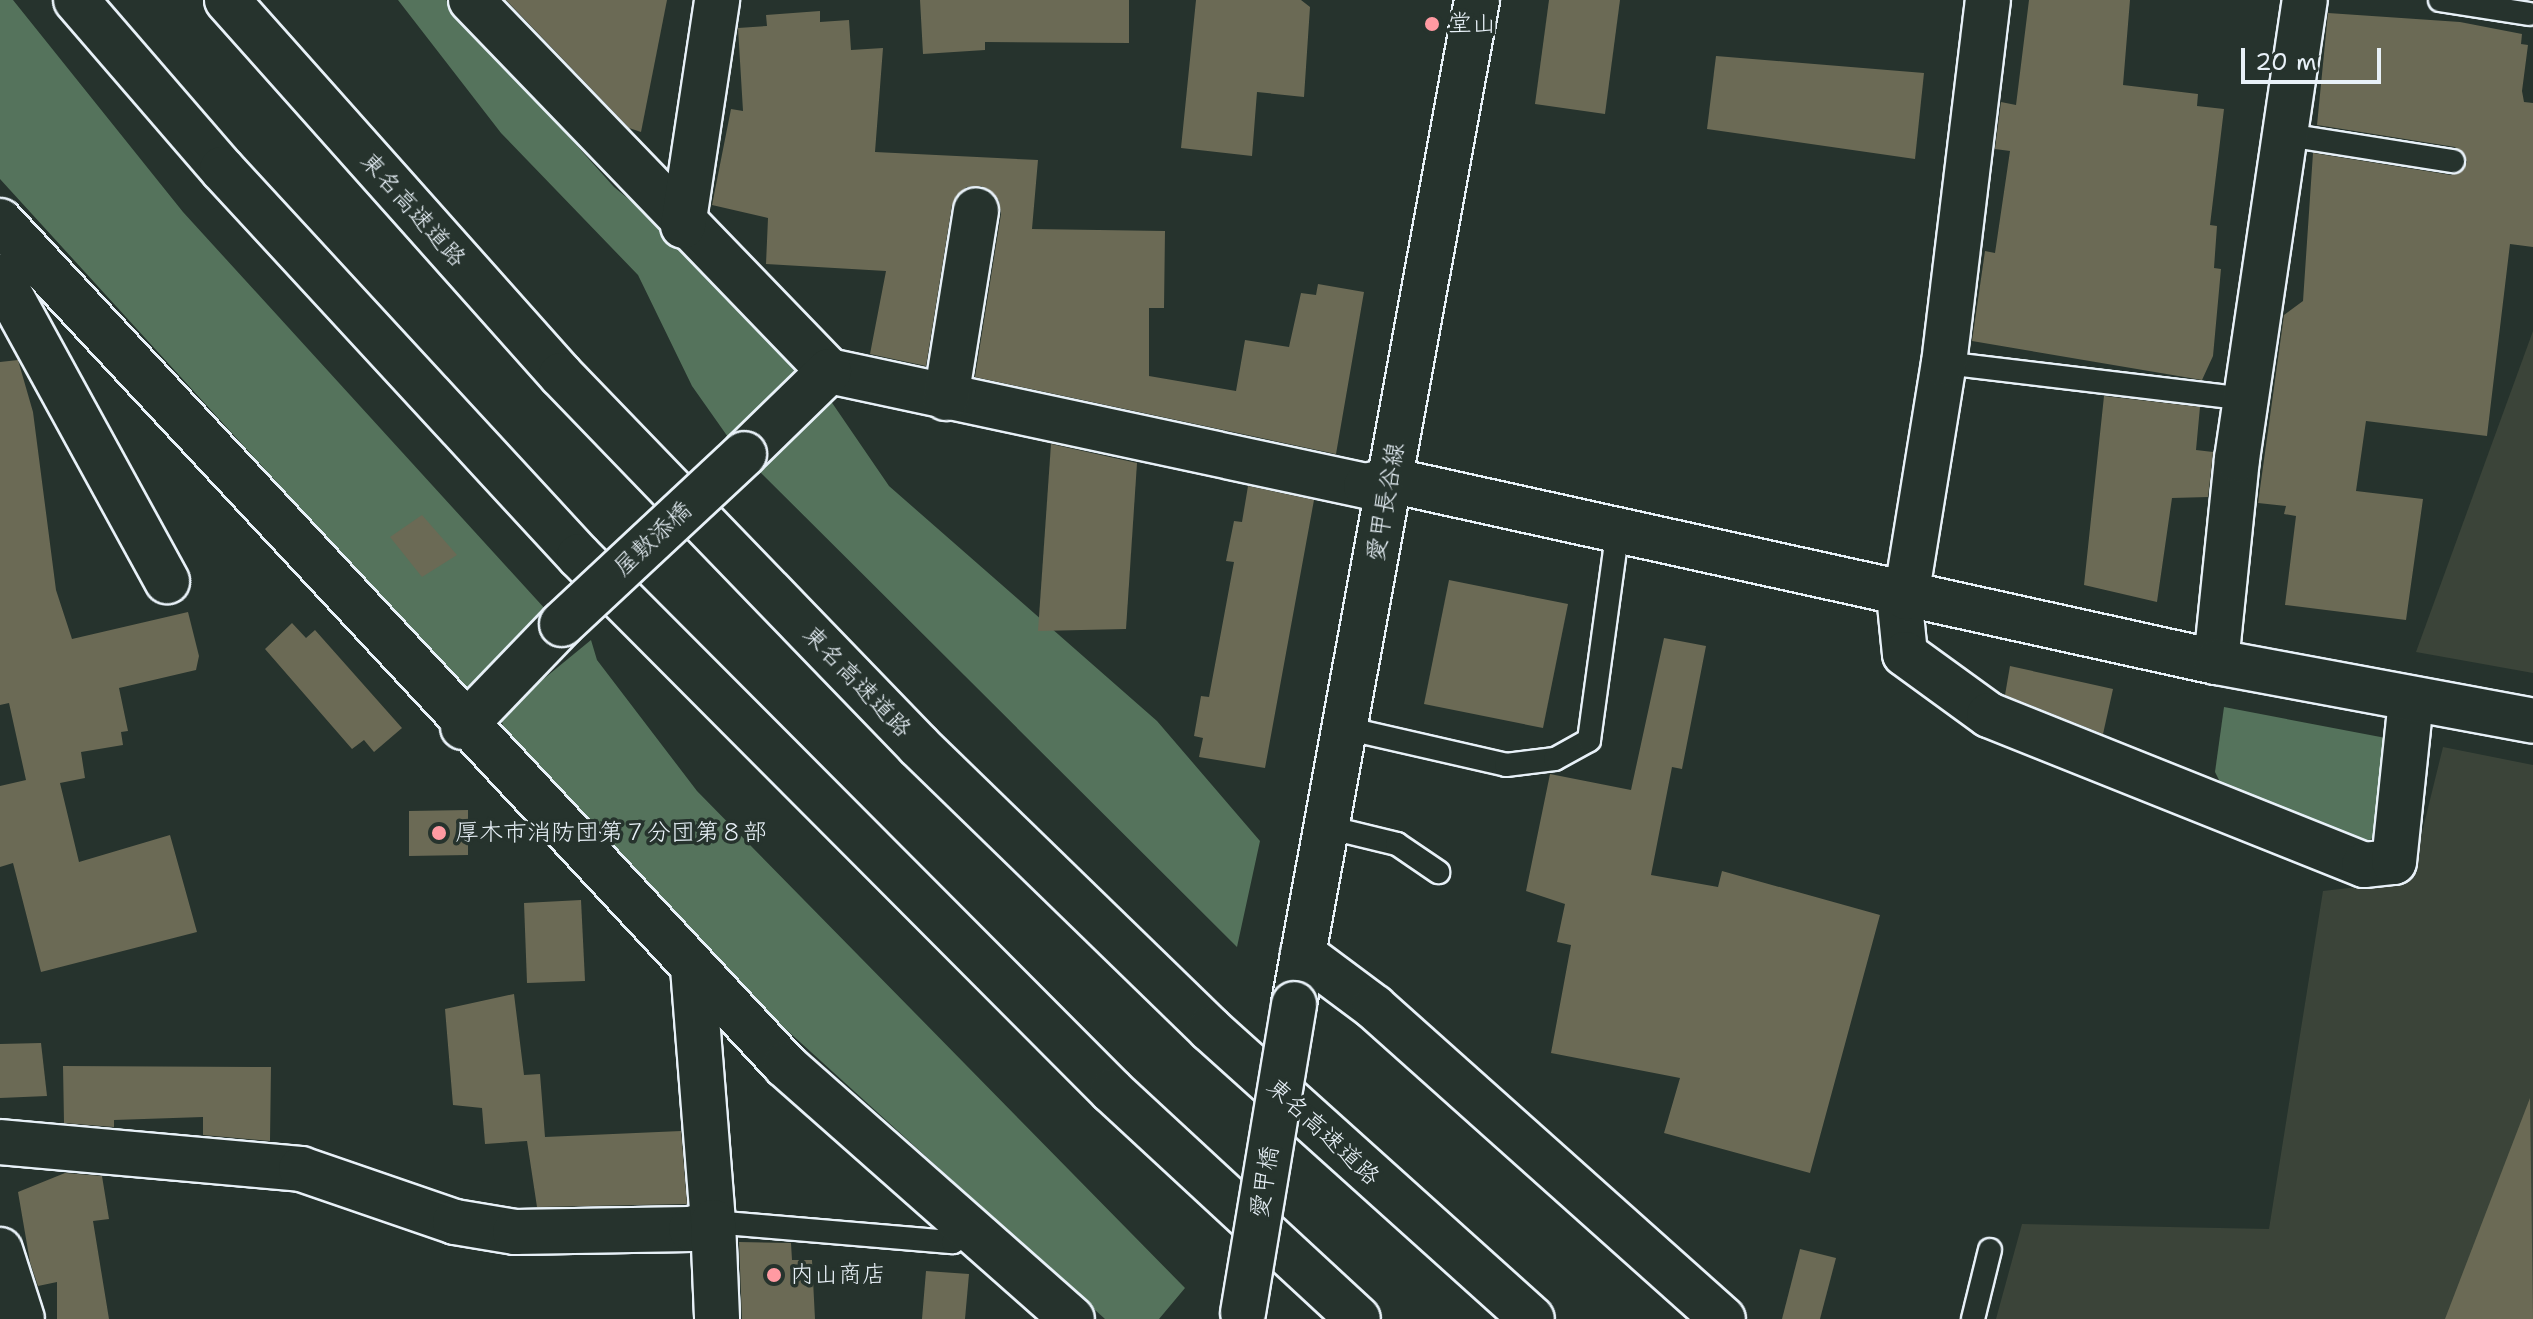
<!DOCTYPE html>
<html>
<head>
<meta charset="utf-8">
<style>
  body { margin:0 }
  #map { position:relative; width:2533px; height:1319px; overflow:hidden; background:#26332d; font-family:"Shantell Sans","Klee One",sans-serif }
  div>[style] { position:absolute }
  .built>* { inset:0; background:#3b4439 }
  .green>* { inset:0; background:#55735c }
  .building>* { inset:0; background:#6b6a55 }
  .roads { filter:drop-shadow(2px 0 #e8f1f8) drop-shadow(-2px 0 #e8f1f8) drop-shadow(0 2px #e8f1f8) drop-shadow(0 -2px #e8f1f8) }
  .service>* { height:22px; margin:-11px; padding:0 11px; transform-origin:11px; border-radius:11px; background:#26332d }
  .minor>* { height:44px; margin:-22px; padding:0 22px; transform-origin:22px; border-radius:22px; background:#26332d }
  .tertiary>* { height:44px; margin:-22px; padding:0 22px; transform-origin:22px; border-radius:22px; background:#26332d }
  .motorway>* { height:44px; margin:-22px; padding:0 22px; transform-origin:22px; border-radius:22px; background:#26332d }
  .bridges { filter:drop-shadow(2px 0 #e8f1f8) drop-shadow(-2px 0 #e8f1f8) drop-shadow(0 2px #e8f1f8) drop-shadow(0 -2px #e8f1f8) }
  .minor-bridge>* { height:44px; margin:-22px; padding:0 22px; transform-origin:22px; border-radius:22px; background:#26332d }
  .tertiary-bridge>* { height:44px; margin:-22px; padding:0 22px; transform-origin:22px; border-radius:22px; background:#26332d }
  .dots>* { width:22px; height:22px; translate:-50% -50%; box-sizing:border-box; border:4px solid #26332d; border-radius:50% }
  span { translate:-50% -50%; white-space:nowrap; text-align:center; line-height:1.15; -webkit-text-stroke:7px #26332d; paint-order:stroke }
  .poi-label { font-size:24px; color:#e8f1f8 }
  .left { translate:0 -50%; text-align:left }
  .street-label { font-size:24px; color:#e8f1f8 }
  .scale { position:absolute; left:2241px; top:48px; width:140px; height:36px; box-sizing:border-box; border:4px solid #e8f1f8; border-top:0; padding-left:10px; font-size:24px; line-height:28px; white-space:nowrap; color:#e8f1f8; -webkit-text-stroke:6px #26332d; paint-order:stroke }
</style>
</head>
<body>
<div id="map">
  <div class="built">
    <div style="clip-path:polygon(2533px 331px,2533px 673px,2416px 652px)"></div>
    <div style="clip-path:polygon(2443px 747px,2533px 765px,2533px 1319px,1996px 1319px,2022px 1224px,2269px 1229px,2323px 891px,2410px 881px)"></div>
  </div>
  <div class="green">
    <div style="clip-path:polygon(0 0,13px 0,183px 212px,557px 622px,514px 654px,541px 681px,591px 640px,597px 660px,697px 791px,1185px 1288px,1159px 1319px,1105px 1319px,779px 1023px,505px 741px,499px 700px,469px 693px,0 179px)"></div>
    <div style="clip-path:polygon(398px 0,446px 0,614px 187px,706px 263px,813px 375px,889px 486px,1157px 721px,1260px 841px,1237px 947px,735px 447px,692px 386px,638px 275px,501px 133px)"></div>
    <div style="clip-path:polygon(2224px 707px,2391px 739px,2381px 832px,2364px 844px,2228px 798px,2215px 772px)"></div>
  </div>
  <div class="building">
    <div style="clip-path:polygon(506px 0,667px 0,641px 132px,629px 128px)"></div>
    <div style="clip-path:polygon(920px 0,1129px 0,1129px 43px,985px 42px,985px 50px,923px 54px)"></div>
    <div style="clip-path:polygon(1196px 0,1301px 0,1310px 7px,1304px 97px,1257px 92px,1252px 156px,1181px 148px)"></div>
    <div style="clip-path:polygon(1549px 0,1620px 0,1605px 114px,1535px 104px)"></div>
    <div style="clip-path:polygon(2029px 0,2130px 0,2123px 85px,2198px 94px,2197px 106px,2224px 109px,2210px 225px,2217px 226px,2214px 268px,2221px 269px,2213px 356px,2202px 380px,1972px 341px,1985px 251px,1995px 253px,2010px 151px,1995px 149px,2001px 102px,2016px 105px)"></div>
    <div style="clip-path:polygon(820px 11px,820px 22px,849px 20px,851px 50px,883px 48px,875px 152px,1038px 160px,1032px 229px,1165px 231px,1164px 308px,1149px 308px,1149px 376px,1236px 391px,1245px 340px,1289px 347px,1301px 293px,1316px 295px,1318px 284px,1364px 292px,1336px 454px,975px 377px,1001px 214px,999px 200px,981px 186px,966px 187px,952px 205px,926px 366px,870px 354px,886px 271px,766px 264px,768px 218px,712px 205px,731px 109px,743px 111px,738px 28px,767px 26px,766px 15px)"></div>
    <div style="clip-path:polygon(2328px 13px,2460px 22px,2522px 34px,2521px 44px,2528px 45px,2522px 91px,2524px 102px,2533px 103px,2533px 247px,2510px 244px,2487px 436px,2366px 421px,2356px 491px,2423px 499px,2406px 620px,2285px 605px,2296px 516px,2284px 514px,2286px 506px,2258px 503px,2284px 315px,2303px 301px,2313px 153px,2451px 175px,2467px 162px,2455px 147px,2317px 125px)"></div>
    <div style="clip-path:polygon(1716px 56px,1924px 73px,1915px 159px,1707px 129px)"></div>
    <div style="clip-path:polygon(18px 360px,33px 412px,56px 590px,72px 639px,188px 612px,199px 656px,196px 670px,119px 688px,128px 731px,121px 732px,123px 745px,81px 752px,85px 778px,60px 783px,79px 862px,170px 835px,197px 932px,41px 972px,13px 863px,0 867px,0 786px,26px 780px,9px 703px,0 705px,0 362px)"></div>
    <div style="clip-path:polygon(2104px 396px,2200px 407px,2196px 450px,2213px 452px,2208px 497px,2172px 498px,2157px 602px,2084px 585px)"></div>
    <div style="clip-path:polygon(1051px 444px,1137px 463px,1126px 629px,1038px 631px)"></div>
    <div style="clip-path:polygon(1248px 486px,1314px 500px,1265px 768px,1199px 757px,1203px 738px,1194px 736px,1201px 696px,1209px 697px,1234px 562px,1226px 561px,1234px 521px,1242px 522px)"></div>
    <div style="clip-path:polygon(422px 515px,457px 555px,422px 577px,390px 537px)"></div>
    <div style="clip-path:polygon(1449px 580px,1568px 604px,1543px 728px,1424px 704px)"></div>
    <div style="clip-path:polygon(292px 623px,306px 638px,315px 630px,402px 728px,374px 752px,364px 740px,352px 749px,265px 649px)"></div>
    <div style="clip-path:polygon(1664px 638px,1706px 646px,1682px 769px,1672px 767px,1651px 875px,1718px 887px,1722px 871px,1880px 915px,1810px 1173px,1664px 1133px,1680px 1078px,1551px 1053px,1571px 945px,1557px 942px,1565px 904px,1526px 891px,1550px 774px,1631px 790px)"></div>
    <div style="clip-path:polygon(2010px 666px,2113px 689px,2103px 734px,2005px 695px)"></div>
    <div style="clip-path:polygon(468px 810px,468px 855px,409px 856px,409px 811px)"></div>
    <div style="clip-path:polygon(581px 900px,585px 981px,527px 983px,524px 903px)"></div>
    <div style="clip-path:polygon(514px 994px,524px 1075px,540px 1074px,545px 1137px,681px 1131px,687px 1204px,537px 1207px,527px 1141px,485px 1144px,482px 1108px,453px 1105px,445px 1009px)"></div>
    <div style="clip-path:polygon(41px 1043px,47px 1096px,0 1098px,0 1044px)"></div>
    <div style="clip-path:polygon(63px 1066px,271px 1067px,270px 1141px,203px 1135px,203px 1117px,114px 1120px,114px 1127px,64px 1123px)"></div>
    <div style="clip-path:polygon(2530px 1098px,2533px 1319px,2445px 1319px)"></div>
    <div style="clip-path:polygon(65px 1173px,102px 1176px,109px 1219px,93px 1221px,109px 1319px,57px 1319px,57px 1282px,38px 1286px,30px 1262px,18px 1192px)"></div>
    <div style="clip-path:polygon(739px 1242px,791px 1243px,792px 1260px,812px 1260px,815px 1319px,742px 1319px)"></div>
    <div style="clip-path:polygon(1800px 1249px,1836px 1258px,1820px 1319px,1782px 1319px)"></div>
    <div style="clip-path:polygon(926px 1271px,969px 1274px,965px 1319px,922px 1319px)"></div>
  </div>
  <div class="roads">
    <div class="service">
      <div style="left:2440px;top:0;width:90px;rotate:8.9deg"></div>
      <div style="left:2288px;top:135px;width:167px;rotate:9deg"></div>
      <div style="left:1944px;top:363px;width:305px;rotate:6.8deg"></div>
      <div style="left:1345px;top:728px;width:165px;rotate:12.9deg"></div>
      <div style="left:1506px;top:765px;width:49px;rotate:-7deg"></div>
      <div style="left:1555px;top:759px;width:39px;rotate:-29deg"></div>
      <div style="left:1589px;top:740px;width:214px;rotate:-82.2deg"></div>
      <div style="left:1327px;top:827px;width:72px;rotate:13.7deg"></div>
      <div style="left:1397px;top:844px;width:50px;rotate:34.3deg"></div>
      <div style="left:713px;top:1222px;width:241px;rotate:4.8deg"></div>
      <div style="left:953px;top:1242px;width:25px;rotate:-34deg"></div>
      <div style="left:1973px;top:1319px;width:71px;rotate:-76.2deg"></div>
    </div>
    <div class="minor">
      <div style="left:471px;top:0;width:516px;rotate:46.02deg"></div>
      <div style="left:829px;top:371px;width:549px;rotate:12.09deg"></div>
      <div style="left:1366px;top:486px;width:25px;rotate:-14deg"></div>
      <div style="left:683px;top:226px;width:229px;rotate:-81.4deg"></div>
      <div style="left:0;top:276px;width:348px;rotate:61.3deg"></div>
      <div style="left:946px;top:398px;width:190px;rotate:-80.9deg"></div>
      <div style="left:744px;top:454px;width:119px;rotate:-44.3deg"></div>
      <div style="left:1899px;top:595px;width:59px;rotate:84.2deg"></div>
      <div style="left:1905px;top:654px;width:104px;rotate:36deg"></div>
      <div style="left:1989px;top:715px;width:404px;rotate:21.8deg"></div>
      <div style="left:2364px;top:865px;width:30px;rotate:-6deg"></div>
      <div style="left:2394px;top:862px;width:164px;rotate:-84deg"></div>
      <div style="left:1906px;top:597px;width:237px;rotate:-80.8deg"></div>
      <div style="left:1944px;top:363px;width:366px;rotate:-83.1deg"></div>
      <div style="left:2216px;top:662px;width:204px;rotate:-84.1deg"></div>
      <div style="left:2237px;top:459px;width:464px;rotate:-81.6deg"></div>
      <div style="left:463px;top:727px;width:143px;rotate:-46.1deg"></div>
      <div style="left:1303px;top:954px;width:89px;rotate:36.7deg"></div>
      <div style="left:1374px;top:1007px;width:468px;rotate:41.8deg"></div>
      <div style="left:0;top:1142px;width:302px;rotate:5.1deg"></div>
      <div style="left:301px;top:1169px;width:163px;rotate:19deg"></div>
      <div style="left:455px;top:1222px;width:61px;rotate:9.5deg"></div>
      <div style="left:515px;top:1232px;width:176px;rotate:-1deg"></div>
      <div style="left:691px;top:1229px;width:23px;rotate:-18deg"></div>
      <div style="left:713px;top:1222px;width:256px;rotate:-94.5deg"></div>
      <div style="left:713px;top:1222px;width:97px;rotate:87.6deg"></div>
      <div style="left:0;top:1250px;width:72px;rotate:72.3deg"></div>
    </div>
    <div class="tertiary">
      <div style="left:0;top:221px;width:1153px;rotate:47.07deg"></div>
      <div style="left:785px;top:1065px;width:383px;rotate:41.5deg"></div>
      <div style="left:1390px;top:480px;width:846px;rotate:12.43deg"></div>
      <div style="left:2216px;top:662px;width:322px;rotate:10.5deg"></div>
      <div style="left:1294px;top:1004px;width:1021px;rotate:-79.67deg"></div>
    </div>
    <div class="motorway">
      <div style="left:76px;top:0;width:223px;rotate:49.2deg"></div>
      <div style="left:222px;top:169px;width:527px;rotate:47.31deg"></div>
      <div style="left:579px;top:556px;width:755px;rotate:45.11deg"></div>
      <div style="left:1112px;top:1091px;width:335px;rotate:42.8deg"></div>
      <div style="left:227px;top:0;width:502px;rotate:48.31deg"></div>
      <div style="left:561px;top:375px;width:516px;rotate:46.02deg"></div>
      <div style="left:919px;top:746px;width:406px;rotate:44.2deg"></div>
      <div style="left:1210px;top:1029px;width:433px;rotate:42deg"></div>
    </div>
  </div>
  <div class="bridges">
    <div class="minor-bridge">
      <div style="left:562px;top:624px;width:249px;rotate:-43deg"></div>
    </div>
    <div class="tertiary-bridge">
      <div style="left:1243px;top:1313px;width:313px;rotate:-80.6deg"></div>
    </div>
  </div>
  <div class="dots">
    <div style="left:1432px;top:24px;background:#ff9aa2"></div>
    <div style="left:439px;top:833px;background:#ff9aa2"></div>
    <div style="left:774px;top:1275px;background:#ff9aa2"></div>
  </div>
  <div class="poi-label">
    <span class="left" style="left:1448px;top:24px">堂山</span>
    <span class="left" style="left:455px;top:833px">厚木市消防団第７分団第８部</span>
    <span class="left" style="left:790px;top:1275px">内山商店</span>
  </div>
  <div class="street-label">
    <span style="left:413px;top:210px;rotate:48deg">東名高速道路</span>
    <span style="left:1386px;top:502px;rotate:-80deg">愛甲長谷線</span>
    <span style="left:653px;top:539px;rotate:-43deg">屋敷添橋</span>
    <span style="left:857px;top:682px;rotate:46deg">東名高速道路</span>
    <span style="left:1323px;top:1132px;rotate:43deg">東名高速道路</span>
    <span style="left:1265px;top:1182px;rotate:-81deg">愛甲橋</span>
  </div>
  <div class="scale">20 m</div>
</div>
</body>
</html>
